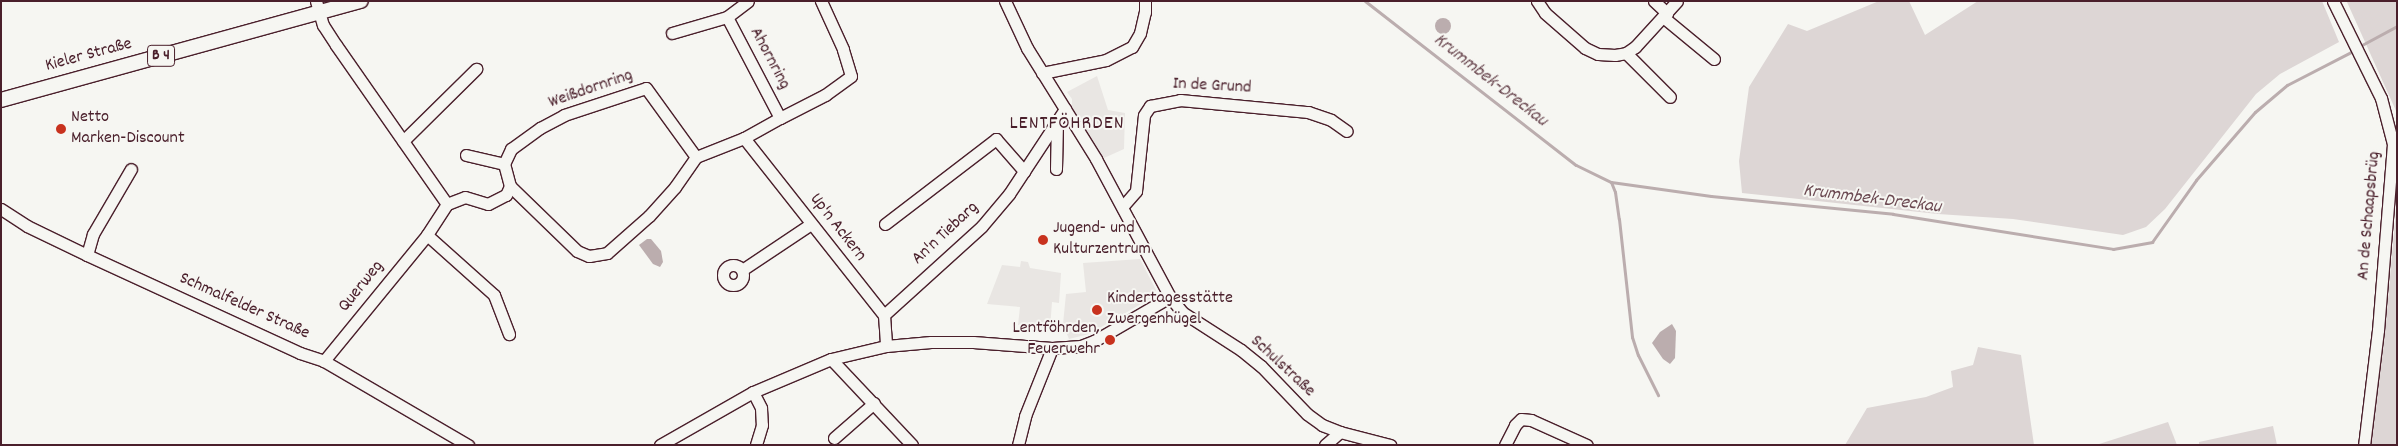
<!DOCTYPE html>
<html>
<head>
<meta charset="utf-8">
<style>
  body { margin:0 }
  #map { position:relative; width:2398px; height:446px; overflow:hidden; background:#f6f6f2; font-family:Dekko,sans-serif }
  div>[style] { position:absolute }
  .built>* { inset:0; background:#e9e6e3 }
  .green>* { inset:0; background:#ddd6d5 }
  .water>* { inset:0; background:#bbadae }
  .round { border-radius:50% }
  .stream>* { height:3px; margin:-1.5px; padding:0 1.5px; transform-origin:1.5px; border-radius:1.5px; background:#bbadae }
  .roads { filter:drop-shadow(1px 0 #4a1f2b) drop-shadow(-1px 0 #4a1f2b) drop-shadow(0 1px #4a1f2b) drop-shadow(0 -1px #4a1f2b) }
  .minor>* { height:11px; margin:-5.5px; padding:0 5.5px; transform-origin:5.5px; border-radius:5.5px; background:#f6f6f2 }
  .minor>.ring { margin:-5.5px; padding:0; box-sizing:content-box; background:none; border:11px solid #f6f6f2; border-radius:50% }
  .major>* { height:14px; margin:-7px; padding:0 7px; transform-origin:7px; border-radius:7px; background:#f6f6f2 }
  .dots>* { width:14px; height:14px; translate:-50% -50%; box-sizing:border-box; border:2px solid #f6f6f2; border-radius:50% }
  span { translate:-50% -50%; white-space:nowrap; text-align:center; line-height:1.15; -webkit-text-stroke:4px #f6f6f2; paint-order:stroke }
  .shield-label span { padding:1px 4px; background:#f6f6f2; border:1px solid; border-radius:4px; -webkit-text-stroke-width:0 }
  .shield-label { font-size:16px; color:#4a1f2b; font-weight:700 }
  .street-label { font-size:18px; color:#4a1f2b }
  .poi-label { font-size:18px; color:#4a1f2b }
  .left { translate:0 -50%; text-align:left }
  .right { translate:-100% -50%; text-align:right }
  .water-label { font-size:19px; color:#6c4a52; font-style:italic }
  .quarter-label { font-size:20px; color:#4a1f2b; letter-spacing:1px }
  .frame { position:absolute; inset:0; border:2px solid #4a1f2b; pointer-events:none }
</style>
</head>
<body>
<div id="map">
  <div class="built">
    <div style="clip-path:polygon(1097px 76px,1108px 110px,1125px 113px,1124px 149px,1104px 158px,1072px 107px,1072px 99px,1067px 92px)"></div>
    <div style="clip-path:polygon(1140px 259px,1156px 290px,1153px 297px,1089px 334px,1069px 339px,1063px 324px,1066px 294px,1086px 292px,1083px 263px)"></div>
    <div style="clip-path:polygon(1021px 261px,1028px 262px,1030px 268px,1061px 273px,1059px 303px,1052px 302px,1050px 329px,1018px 325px,1020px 307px,987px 304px,1002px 265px,1020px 267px)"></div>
  </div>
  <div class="green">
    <div style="clip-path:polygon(1879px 1px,1909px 1px,1925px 35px,1978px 1px,2322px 1px,2339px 42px,2280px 74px,2256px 94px,2165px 209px,2146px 227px,2123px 235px,2013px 219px,1938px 214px,1742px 193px,1739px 161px,1749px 87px,1788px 24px,1807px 31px)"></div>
    <div style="clip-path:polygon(2397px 1px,2397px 113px,2347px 2px)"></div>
    <div style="clip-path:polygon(2397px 200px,2397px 445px,2370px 445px,2385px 332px)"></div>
    <div style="clip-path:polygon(1978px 347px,2021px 355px,2034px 445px,1845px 445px,1867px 408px,1926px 397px,1953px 387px,1951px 371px,1973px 365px)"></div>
    <div style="clip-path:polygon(2168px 422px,2177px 445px,2096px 445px)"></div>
    <div style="clip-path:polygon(2273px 426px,2277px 445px,2199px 445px,2199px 442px)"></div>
  </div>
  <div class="water">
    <div class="round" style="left:1435px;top:18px;width:16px;height:16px"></div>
    <div style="clip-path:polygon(647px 239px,651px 239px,661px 251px,663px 262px,660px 267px,653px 264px,639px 245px)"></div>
    <div style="clip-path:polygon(1672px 324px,1676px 331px,1675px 358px,1670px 364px,1663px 359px,1652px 343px,1660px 332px)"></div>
  </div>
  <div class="stream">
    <div style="left:1365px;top:1px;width:267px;rotate:37.9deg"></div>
    <div style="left:1576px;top:165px;width:39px;rotate:26deg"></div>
    <div style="left:1611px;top:182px;width:101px;rotate:8deg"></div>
    <div style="left:1711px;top:196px;width:183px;rotate:5.6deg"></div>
    <div style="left:1893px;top:214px;width:223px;rotate:9deg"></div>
    <div style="left:2113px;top:249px;width:40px;rotate:-10deg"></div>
    <div style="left:2152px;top:242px;width:76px;rotate:-54.6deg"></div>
    <div style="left:2196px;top:180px;width:90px;rotate:-49.1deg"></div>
    <div style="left:2255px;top:112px;width:42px;rotate:-40.2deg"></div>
    <div style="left:2287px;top:85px;width:74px;rotate:-27.3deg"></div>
    <div style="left:2360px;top:46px;width:42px;rotate:-28.4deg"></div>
    <div style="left:1611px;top:182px;width:11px;rotate:68deg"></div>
    <div style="left:1615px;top:192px;width:27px;rotate:82deg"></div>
    <div style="left:1619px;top:219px;width:119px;rotate:83.7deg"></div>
    <div style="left:1632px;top:337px;width:19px;rotate:72deg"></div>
    <div style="left:1638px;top:355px;width:45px;rotate:63.4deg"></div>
  </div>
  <div class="roads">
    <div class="minor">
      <div style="left:316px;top:1px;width:25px;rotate:74deg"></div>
      <div style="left:323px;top:25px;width:24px;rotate:57deg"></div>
      <div style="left:336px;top:45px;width:194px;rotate:55.1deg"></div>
      <div style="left:447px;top:204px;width:37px;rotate:123deg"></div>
      <div style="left:427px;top:235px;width:163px;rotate:129.3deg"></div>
      <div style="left:1005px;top:1px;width:52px;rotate:64.9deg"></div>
      <div style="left:1027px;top:48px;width:131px;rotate:58.1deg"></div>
      <div style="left:1096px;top:159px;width:157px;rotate:61.8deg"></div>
      <div style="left:1170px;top:297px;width:19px;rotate:51deg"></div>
      <div style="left:1182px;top:312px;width:70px;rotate:32.8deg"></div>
      <div style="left:1241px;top:350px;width:26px;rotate:39deg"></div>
      <div style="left:1261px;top:366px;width:66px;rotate:46.2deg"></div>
      <div style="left:1307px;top:414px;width:19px;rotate:36deg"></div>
      <div style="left:1322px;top:425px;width:19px;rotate:21deg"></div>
      <div style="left:1340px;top:432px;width:52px;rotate:14.6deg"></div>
      <div style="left:1537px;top:1px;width:14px;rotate:56deg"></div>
      <div style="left:1545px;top:13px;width:53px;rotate:41.2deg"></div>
      <div style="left:1585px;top:48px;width:14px;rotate:25deg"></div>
      <div style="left:1598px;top:54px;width:17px;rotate:3deg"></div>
      <div style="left:1615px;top:55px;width:11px;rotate:-10deg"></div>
      <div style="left:1626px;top:53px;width:11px;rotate:-34deg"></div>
      <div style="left:1635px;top:47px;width:62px;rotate:-47.6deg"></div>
      <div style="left:1654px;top:1px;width:18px;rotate:43deg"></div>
      <div style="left:2333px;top:1px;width:108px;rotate:63.7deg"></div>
      <div style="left:2381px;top:98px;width:48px;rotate:75.4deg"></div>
      <div style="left:2393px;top:144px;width:187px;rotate:94.6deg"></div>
      <div style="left:2378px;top:330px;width:116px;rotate:96.9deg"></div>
      <div style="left:1663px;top:17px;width:66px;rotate:39.5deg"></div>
      <div style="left:672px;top:33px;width:57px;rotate:-16.2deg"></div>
      <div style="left:1626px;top:53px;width:62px;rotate:45deg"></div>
      <div style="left:1042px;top:73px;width:65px;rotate:-11.5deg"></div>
      <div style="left:1106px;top:60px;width:29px;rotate:-27deg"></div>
      <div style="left:1132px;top:47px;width:16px;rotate:-60deg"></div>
      <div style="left:1140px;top:33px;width:22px;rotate:-77deg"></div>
      <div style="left:1145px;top:12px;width:11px;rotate:-90deg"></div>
      <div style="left:780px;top:118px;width:51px;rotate:-27.1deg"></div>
      <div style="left:825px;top:95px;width:32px;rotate:-36deg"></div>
      <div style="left:851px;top:76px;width:28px;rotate:-107deg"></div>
      <div style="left:843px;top:49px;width:53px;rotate:-114.6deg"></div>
      <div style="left:744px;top:138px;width:226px;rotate:51.7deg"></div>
      <div style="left:884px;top:315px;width:31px;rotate:86deg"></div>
      <div style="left:403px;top:141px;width:103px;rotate:-44.6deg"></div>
      <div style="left:466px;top:155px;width:39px;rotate:13deg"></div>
      <div style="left:1056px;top:169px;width:48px;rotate:-88.8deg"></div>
      <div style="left:510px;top:186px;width:93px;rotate:44.1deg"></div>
      <div style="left:577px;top:251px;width:13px;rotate:23deg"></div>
      <div style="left:589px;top:256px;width:18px;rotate:-9deg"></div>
      <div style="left:607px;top:253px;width:56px;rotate:-41.4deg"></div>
      <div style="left:649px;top:216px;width:39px;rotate:-48deg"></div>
      <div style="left:675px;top:187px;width:37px;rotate:-55deg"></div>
      <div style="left:696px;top:157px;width:52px;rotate:-21.6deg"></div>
      <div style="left:744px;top:138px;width:41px;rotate:-29.1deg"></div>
      <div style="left:780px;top:118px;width:114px;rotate:-117.7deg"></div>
      <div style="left:727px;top:17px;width:26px;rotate:-37deg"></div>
      <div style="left:447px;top:204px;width:19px;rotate:-21deg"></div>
      <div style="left:465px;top:197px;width:24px;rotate:17deg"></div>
      <div style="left:488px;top:204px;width:20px;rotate:-27deg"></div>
      <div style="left:506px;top:195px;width:10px;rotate:-66deg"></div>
      <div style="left:510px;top:186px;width:23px;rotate:-105deg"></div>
      <div style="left:504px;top:164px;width:17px;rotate:-65deg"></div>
      <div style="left:511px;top:149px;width:36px;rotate:-36deg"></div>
      <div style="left:540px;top:128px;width:27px;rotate:-28deg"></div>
      <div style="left:564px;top:115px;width:86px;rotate:-18.2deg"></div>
      <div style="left:646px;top:88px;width:85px;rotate:54.1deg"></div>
      <div style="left:1123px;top:206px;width:20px;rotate:-49deg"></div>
      <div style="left:1136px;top:191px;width:76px;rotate:-84deg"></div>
      <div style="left:1144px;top:115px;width:11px;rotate:-56deg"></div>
      <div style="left:1150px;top:106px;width:31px;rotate:-11deg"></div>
      <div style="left:1180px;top:100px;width:129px;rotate:5.4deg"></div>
      <div style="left:1308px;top:112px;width:24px;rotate:19deg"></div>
      <div style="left:1331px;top:120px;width:19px;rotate:35deg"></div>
      <div style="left:1px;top:209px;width:31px;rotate:33deg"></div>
      <div style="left:27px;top:226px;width:67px;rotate:25.8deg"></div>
      <div style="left:87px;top:255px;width:234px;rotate:24.7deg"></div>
      <div style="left:300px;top:353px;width:25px;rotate:18deg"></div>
      <div style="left:324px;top:361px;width:167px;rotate:30.3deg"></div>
      <div style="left:885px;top:224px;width:140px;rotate:-37.4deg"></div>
      <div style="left:996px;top:139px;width:43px;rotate:48.8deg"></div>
      <div style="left:427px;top:235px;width:90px;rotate:41.8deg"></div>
      <div style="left:494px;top:295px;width:42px;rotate:69deg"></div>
      <div style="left:87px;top:255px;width:22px;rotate:-74deg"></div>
      <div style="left:93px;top:234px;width:75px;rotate:-59.7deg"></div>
      <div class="ring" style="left:723px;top:265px;width:9px;height:9px"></div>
      <div style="left:742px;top:270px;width:83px;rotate:-33.7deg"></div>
      <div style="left:884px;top:315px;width:132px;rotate:-42.2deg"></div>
      <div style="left:982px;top:226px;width:42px;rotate:-49.8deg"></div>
      <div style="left:1009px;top:194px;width:102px;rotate:-56.6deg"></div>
      <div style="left:831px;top:359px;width:118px;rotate:46.7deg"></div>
      <div style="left:753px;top:392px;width:18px;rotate:63deg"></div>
      <div style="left:761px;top:408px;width:17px;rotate:87deg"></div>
      <div style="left:762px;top:425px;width:21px;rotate:107deg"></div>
      <div style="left:834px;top:438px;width:53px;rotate:-41.2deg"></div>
      <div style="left:660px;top:445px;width:107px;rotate:-29.7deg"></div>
      <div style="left:753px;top:392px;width:85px;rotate:-22.9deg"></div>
      <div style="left:831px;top:359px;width:57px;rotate:-13.3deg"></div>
      <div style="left:886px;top:346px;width:45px;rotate:-5.1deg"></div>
      <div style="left:931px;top:342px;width:42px"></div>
      <div style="left:973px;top:342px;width:79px;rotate:4.3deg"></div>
      <div style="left:1052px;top:348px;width:29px;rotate:-4deg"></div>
      <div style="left:1081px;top:346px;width:14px;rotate:-21deg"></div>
      <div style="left:1094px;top:341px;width:88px;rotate:-30.1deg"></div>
      <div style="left:1018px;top:445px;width:30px;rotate:-76deg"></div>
      <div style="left:1025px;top:416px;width:73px;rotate:-68.3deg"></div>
      <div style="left:1325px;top:445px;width:20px;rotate:-41deg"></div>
      <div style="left:1505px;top:445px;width:22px;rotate:-63deg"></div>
      <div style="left:1515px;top:425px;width:8px;rotate:-45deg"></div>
      <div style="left:1521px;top:419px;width:10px;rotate:6deg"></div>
      <div style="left:1531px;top:420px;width:61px;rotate:24.1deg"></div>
    </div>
    <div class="major">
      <div style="left:1px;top:100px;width:373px;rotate:-15.4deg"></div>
    </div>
  </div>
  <div class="dots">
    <div style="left:61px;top:129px;background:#c8321e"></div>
    <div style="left:1043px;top:240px;background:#c8321e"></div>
    <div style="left:1097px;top:310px;background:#c8321e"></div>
    <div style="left:1110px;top:340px;background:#c8321e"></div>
  </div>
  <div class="shield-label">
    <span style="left:161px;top:56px">B 4</span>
  </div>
  <div class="street-label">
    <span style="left:89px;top:56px;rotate:-15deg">Kieler Straße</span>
    <span style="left:769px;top:59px;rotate:62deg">Ahornring</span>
    <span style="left:1212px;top:87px;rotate:3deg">In de Grund</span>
    <span style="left:591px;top:90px;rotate:-19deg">Weißdornring</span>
    <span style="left:2370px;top:216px;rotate:-85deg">An de Schaapsbrüg</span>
    <span style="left:837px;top:228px;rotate:52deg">Up'n Ackern</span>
    <span style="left:946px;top:234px;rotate:-43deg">An'n Tiebarg</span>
    <span style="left:362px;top:287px;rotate:-51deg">Querweg</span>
    <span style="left:244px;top:307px;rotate:24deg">Schmalfelder Straße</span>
    <span style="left:1282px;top:367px;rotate:43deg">Schulstraße</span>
  </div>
  <div class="poi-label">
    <span class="left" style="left:71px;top:129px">Netto<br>Marken-Discount</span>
    <span class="left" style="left:1053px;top:240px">Jugend- und<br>Kulturzentrum</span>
    <span class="left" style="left:1107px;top:310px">Kindertagesstätte<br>Zwergenhügel</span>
    <span class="right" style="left:1100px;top:340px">Lentföhrden,<br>Feuerwehr</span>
  </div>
  <div class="water-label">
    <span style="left:1490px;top:81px;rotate:38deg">Krummbek-Dreckau</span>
    <span style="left:1872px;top:200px;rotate:7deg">Krummbek-Dreckau</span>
  </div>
  <div class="quarter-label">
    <span style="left:1067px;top:124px">LENTFÖHRDEN</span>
  </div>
  <div class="frame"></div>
</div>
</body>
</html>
